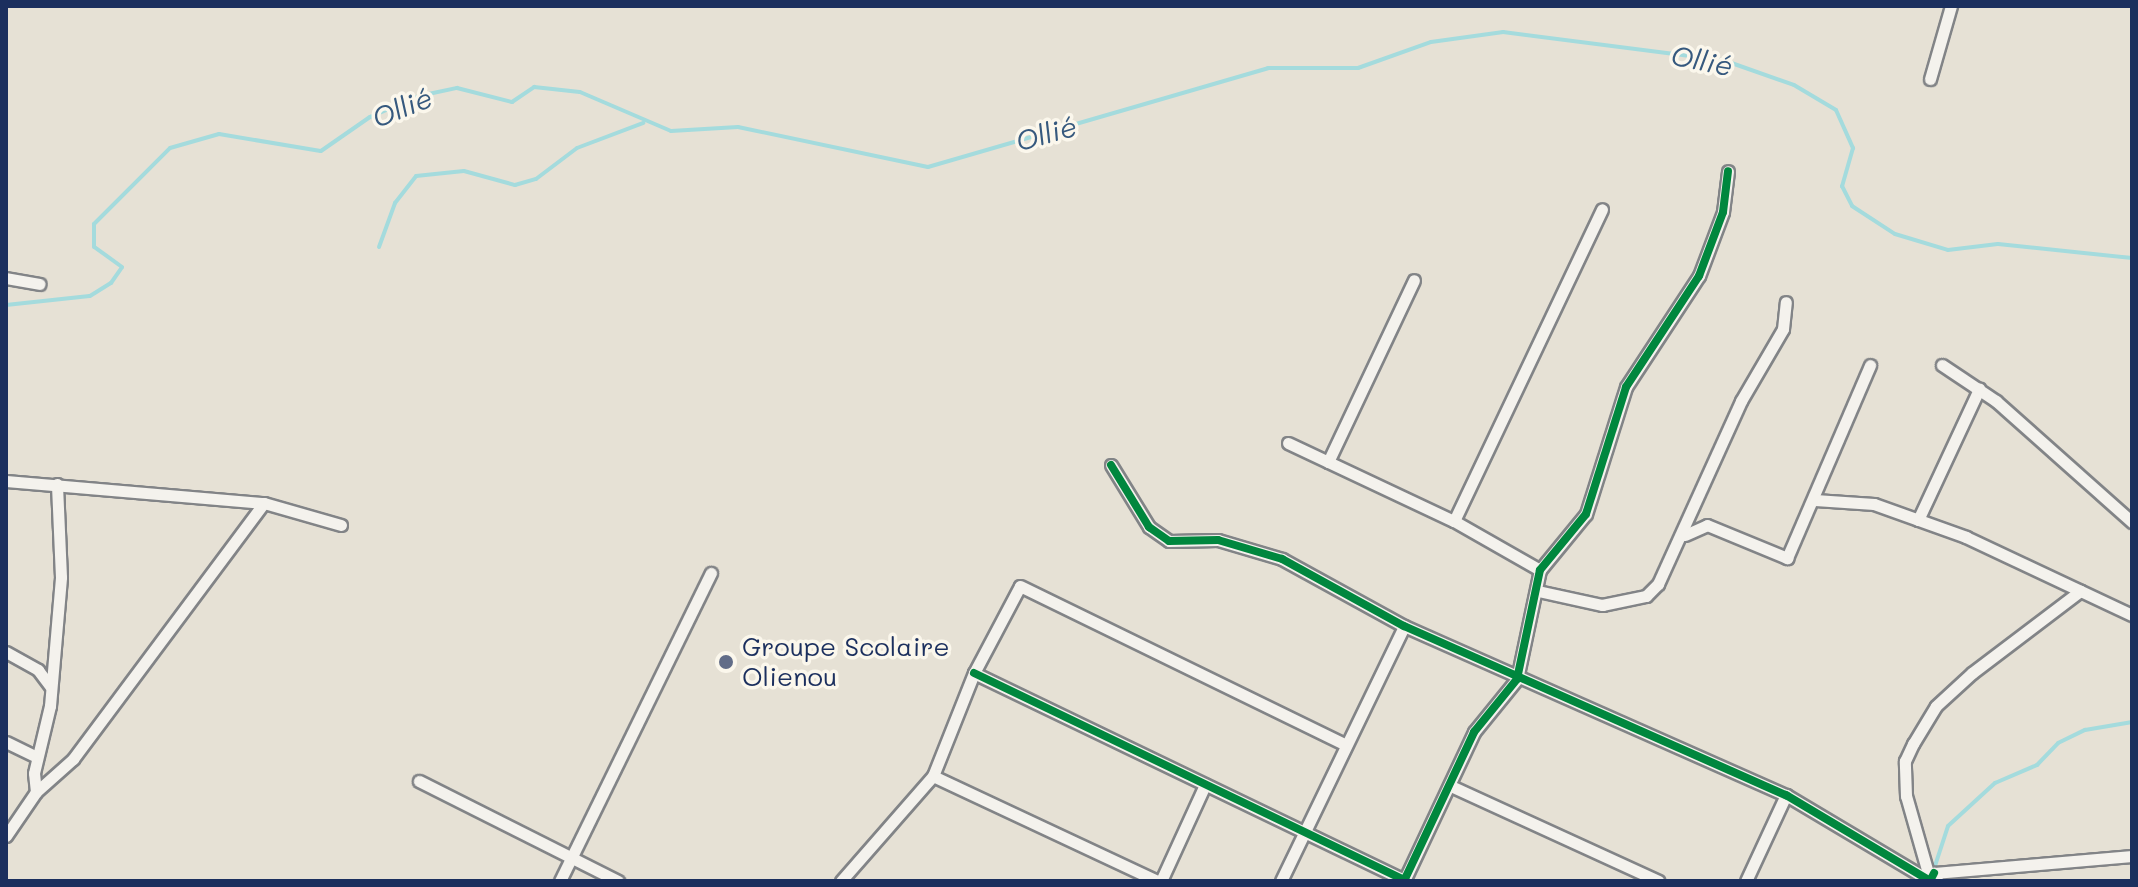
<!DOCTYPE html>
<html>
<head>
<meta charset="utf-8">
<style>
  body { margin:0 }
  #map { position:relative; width:2138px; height:887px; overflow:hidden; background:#e6e1d5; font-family:Mali,sans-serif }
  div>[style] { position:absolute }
  .stream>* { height:4px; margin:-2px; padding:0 2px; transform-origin:2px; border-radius:2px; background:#a4dbdd }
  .roads { filter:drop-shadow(2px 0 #828487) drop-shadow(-2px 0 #828487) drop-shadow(0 2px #828487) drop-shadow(0 -2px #828487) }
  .street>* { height:11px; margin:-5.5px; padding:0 5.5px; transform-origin:5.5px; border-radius:5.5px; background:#f4f2ed }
  .cycleway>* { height:8px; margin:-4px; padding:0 4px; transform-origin:4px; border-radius:4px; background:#00873e }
  .dots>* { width:22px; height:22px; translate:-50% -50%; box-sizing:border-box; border:4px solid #fbf7ec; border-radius:50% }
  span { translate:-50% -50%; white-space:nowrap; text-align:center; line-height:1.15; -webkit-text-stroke:7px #fbf7ec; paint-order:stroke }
  .poi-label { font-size:26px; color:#1b2f5e }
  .left { translate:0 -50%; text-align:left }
  .water-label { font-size:28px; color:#36597e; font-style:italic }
  .frame { position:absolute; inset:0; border:8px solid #1b2f5e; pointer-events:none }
</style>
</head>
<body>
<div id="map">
  <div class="stream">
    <div style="left:379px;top:247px;width:47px;rotate:-70deg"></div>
    <div style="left:395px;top:203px;width:34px;rotate:-52deg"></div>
    <div style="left:416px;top:176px;width:48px;rotate:-5.9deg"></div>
    <div style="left:464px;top:171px;width:53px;rotate:15.4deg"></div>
    <div style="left:515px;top:185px;width:22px;rotate:-16deg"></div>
    <div style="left:536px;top:179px;width:51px;rotate:-37.1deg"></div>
    <div style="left:577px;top:148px;width:71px;rotate:-20.7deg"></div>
    <div style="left:6px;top:305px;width:84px;rotate:-6.1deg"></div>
    <div style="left:90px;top:296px;width:25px;rotate:-32deg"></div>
    <div style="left:111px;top:283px;width:19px;rotate:-55deg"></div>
    <div style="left:122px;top:267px;width:34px;rotate:-144deg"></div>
    <div style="left:94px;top:247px;width:23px;rotate:-90deg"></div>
    <div style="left:94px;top:224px;width:107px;rotate:-45deg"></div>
    <div style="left:170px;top:148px;width:51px;rotate:-15.9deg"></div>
    <div style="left:219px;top:134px;width:103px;rotate:9.5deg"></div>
    <div style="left:321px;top:151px;width:60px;rotate:-34.8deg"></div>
    <div style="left:370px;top:117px;width:53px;rotate:-23.2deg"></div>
    <div style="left:419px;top:96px;width:39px;rotate:-12deg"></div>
    <div style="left:457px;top:88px;width:57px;rotate:14.3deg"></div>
    <div style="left:512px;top:102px;width:27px;rotate:-34deg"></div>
    <div style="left:534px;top:87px;width:46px;rotate:6.2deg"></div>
    <div style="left:580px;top:92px;width:99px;rotate:23.2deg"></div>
    <div style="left:671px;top:131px;width:67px;rotate:-3.4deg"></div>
    <div style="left:738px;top:127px;width:194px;rotate:11.9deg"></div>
    <div style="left:928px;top:167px;width:354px;rotate:-16.2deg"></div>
    <div style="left:1268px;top:68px;width:90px"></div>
    <div style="left:1358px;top:68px;width:77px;rotate:-19.6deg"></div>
    <div style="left:1431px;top:42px;width:73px;rotate:-7.9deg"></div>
    <div style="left:1503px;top:32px;width:222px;rotate:7.3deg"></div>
    <div style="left:1723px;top:60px;width:75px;rotate:19.4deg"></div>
    <div style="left:1794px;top:85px;width:49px;rotate:30.8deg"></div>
    <div style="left:1836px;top:110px;width:42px;rotate:65.9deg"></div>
    <div style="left:1853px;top:148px;width:40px;rotate:106deg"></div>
    <div style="left:1842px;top:186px;width:22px;rotate:63deg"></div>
    <div style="left:1852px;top:206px;width:51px;rotate:33.1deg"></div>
    <div style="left:1895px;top:234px;width:55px;rotate:16.8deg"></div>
    <div style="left:1948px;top:250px;width:50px;rotate:-6.8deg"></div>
    <div style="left:1998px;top:244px;width:135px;rotate:6deg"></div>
    <div style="left:1933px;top:872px;width:48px;rotate:-71.9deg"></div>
    <div style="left:1948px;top:826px;width:64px;rotate:-42.5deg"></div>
    <div style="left:1995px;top:783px;width:46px;rotate:-23.2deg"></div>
    <div style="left:2037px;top:765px;width:30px;rotate:-46deg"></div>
    <div style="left:2058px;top:743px;width:30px;rotate:-26deg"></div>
    <div style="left:2085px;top:730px;width:48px;rotate:-9.7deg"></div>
  </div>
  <div class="roads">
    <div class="street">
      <div style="left:1930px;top:79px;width:76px;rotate:-74deg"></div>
      <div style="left:6px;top:278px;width:34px;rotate:10deg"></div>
      <div style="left:1942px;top:365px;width:65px;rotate:33.7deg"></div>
      <div style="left:1996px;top:401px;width:182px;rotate:41.7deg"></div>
      <div style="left:1288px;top:443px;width:183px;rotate:25.2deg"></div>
      <div style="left:1454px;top:521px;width:99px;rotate:29.7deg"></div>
      <div style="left:1328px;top:462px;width:201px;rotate:-64.7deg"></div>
      <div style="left:1111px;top:465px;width:73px;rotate:58.5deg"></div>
      <div style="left:1149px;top:527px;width:24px;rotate:35deg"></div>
      <div style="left:1169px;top:541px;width:49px;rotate:-1.2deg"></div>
      <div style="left:1218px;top:540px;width:67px;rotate:16.5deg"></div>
      <div style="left:1282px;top:559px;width:139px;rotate:28.8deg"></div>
      <div style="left:1404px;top:626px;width:418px;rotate:23.9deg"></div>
      <div style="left:1786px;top:795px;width:168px;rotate:30.8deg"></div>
      <div style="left:1930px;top:881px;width:9px;rotate:-63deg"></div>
      <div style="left:6px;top:481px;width:259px;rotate:4.9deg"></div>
      <div style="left:264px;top:503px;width:80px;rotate:15.9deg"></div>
      <div style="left:1815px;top:500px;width:59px;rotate:3.9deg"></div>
      <div style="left:1874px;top:504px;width:98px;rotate:19.7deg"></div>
      <div style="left:1966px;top:537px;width:183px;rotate:25.2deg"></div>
      <div style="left:1918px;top:520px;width:145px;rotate:-65deg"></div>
      <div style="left:1454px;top:521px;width:345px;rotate:-64.6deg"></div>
      <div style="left:1685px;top:535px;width:24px;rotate:-24deg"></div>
      <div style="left:1707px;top:525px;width:87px;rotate:22.4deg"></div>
      <div style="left:1787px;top:558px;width:210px;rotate:-66.7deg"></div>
      <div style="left:1538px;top:591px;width:66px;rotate:12.3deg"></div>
      <div style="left:1602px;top:605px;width:45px;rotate:-11.6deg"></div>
      <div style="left:1646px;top:596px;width:17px;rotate:-45deg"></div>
      <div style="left:1658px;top:584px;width:201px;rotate:-65.6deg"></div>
      <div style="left:1741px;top:401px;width:83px;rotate:-59.7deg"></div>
      <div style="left:1783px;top:329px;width:27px;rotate:-84deg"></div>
      <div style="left:6px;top:652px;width:37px;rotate:29deg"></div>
      <div style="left:38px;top:670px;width:20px;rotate:53deg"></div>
      <div style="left:974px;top:673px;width:479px;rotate:25.7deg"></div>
      <div style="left:6px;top:742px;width:34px;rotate:26deg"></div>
      <div style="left:933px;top:776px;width:247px;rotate:25.1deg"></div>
      <div style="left:419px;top:781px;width:223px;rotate:26.7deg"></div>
      <div style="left:1453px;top:787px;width:226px;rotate:24.6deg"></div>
      <div style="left:36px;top:792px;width:50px;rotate:-41.7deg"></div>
      <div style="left:73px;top:759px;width:319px;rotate:-53.3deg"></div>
      <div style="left:6px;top:836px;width:53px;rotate:-55.7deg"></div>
      <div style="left:36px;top:792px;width:19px;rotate:-96deg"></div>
      <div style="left:34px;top:773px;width:69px;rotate:-76.6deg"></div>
      <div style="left:50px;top:706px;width:129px;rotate:-85.1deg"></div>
      <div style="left:61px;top:577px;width:93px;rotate:-92.5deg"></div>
      <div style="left:1930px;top:880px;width:87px;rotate:-105.9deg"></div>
      <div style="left:1906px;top:796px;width:35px;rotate:-92deg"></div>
      <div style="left:1905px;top:761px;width:19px;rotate:-65deg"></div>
      <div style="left:1913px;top:744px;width:44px;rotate:-58.8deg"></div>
      <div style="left:1936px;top:706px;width:49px;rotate:-42.5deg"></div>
      <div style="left:1972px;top:673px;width:136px;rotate:-37.2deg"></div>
      <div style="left:1937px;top:880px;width:8px;rotate:-113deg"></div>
      <div style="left:1934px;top:873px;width:199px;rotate:-4.9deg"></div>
      <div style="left:560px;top:881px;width:343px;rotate:-63.9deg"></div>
      <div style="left:841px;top:881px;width:140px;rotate:-48.8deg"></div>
      <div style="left:933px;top:776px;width:111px;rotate:-68.3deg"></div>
      <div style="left:974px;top:673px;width:98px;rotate:-62.1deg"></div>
      <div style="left:1020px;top:586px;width:360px;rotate:26deg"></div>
      <div style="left:1161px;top:881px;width:106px;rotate:-65.4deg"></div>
      <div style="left:1281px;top:881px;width:283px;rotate:-64.2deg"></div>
      <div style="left:1404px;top:881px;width:165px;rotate:-64.8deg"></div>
      <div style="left:1474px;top:732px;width:68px;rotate:-50.9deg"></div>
      <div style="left:1517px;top:679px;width:111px;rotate:-78.1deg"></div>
      <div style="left:1540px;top:570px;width:72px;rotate:-50.6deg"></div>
      <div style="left:1586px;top:514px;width:133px;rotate:-72.5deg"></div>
      <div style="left:1626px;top:387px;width:133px;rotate:-56.7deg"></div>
      <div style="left:1699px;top:276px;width:68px;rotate:-69.4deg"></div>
      <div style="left:1723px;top:212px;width:41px;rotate:-83deg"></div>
      <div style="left:1746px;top:881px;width:95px;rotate:-65.1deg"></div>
    </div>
  </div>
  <div class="cycleway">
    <div style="left:1111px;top:465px;width:73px;rotate:58.5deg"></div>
    <div style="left:1149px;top:527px;width:24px;rotate:35deg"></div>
    <div style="left:1169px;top:541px;width:49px;rotate:-1.2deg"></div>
    <div style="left:1218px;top:540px;width:67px;rotate:16.5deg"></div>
    <div style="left:1282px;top:559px;width:139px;rotate:28.8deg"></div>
    <div style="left:1404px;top:626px;width:418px;rotate:23.9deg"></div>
    <div style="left:1786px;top:795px;width:168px;rotate:30.8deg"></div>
    <div style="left:1930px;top:881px;width:9px;rotate:-63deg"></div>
    <div style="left:974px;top:673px;width:479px;rotate:25.7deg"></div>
    <div style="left:1404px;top:881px;width:165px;rotate:-64.8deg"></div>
    <div style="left:1474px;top:732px;width:68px;rotate:-50.9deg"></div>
    <div style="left:1517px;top:679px;width:111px;rotate:-78.1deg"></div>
    <div style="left:1540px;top:570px;width:72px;rotate:-50.6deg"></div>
    <div style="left:1586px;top:514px;width:133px;rotate:-72.5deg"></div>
    <div style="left:1626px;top:387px;width:133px;rotate:-56.7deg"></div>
    <div style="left:1699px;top:276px;width:68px;rotate:-69.4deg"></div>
    <div style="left:1723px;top:212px;width:41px;rotate:-83deg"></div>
  </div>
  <div class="dots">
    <div style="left:726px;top:662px;background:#626d88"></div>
  </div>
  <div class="poi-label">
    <span class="left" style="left:742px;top:662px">Groupe Scolaire<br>Olienou</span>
  </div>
  <div class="water-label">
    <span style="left:1702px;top:60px;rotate:11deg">Ollié</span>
    <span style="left:402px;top:107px;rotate:-22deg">Ollié</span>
    <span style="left:1046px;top:133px;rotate:-16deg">Ollié</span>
  </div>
  <div class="frame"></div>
</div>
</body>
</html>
